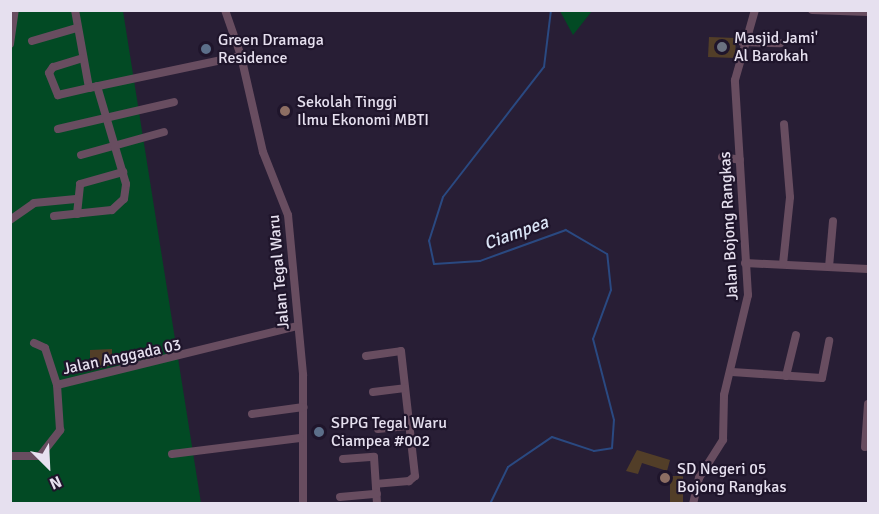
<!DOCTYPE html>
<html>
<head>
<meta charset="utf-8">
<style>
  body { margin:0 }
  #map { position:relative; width:879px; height:514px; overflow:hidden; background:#281e35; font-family:Signika,sans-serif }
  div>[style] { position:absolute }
  .green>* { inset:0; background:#024a24 }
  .stream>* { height:2px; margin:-1px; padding:0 1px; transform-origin:1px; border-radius:1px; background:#2a4981 }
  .building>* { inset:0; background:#523e28 }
  .minor>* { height:8px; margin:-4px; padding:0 4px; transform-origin:4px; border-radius:4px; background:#684d60 }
  .dots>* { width:16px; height:16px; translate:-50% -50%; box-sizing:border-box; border:3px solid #1f152b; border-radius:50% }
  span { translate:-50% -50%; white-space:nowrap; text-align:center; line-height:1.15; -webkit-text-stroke:4.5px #1f152b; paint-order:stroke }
  .poi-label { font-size:16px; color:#e6e0ef }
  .left { translate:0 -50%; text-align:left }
  .street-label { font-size:16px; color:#e6e0ef }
  .water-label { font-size:18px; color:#dae4f5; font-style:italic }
  .frame { position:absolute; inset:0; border:12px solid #e6e0ef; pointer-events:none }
  .north { position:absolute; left:18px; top:436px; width:60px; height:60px; -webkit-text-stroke:4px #1f152b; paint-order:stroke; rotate:156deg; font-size:16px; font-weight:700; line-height:24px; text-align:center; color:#e6e0ef }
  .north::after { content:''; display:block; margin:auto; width:21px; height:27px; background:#e6e0ef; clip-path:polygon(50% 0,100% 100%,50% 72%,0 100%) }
</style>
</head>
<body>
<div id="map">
  <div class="green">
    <div style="clip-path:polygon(10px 11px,123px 11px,201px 503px,11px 503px)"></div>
    <div style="clip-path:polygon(560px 11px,592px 11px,573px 35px)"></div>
  </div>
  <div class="stream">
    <div style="left:490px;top:504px;width:41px;rotate:-64.1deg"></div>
    <div style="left:508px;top:467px;width:53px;rotate:-34.3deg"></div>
    <div style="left:552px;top:437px;width:44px;rotate:18.4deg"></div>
    <div style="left:594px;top:451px;width:18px;rotate:-9deg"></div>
    <div style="left:612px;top:448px;width:28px;rotate:-86deg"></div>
    <div style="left:614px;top:420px;width:84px;rotate:-104.5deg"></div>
    <div style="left:593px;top:339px;width:52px;rotate:-69.8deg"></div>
    <div style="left:611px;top:290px;width:36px;rotate:-96deg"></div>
    <div style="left:607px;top:254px;width:48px;rotate:-149.7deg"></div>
    <div style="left:566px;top:230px;width:91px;rotate:160.2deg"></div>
    <div style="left:480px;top:261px;width:46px;rotate:176.3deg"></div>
    <div style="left:434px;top:264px;width:24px;rotate:-102deg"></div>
    <div style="left:429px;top:241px;width:46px;rotate:-72.3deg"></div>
    <div style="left:443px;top:197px;width:165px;rotate:-52.2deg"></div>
    <div style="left:544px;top:67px;width:57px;rotate:-83deg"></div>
  </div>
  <div class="building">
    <div style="clip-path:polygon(709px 37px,736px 38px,735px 58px,708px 57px)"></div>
    <div style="clip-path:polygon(112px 349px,112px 365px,90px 371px,90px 350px)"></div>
    <div style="clip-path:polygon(637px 450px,670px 460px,667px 471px,642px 463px,638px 474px,626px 471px)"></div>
    <div style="clip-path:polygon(670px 476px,683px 476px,683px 504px,670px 504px)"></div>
  </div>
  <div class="minor">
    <div style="left:75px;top:10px;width:79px;rotate:79.8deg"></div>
    <div style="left:89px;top:88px;width:155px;rotate:-11.9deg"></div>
    <div style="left:225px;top:10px;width:49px;rotate:70.8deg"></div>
    <div style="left:241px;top:56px;width:98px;rotate:77.1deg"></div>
    <div style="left:263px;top:152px;width:68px;rotate:68.4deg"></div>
    <div style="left:288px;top:215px;width:161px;rotate:84.6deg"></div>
    <div style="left:303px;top:375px;width:129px;rotate:90deg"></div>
    <div style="left:812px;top:10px;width:56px;rotate:2deg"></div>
    <div style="left:32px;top:41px;width:47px;rotate:-16.1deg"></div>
    <div style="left:742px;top:42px;width:38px;rotate:2deg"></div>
    <div style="left:10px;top:44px;width:34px;rotate:-82deg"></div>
    <div style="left:83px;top:58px;width:31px;rotate:163deg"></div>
    <div style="left:53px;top:67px;width:7px;rotate:124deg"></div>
    <div style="left:49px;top:73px;width:24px;rotate:68deg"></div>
    <div style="left:58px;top:95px;width:32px;rotate:-13deg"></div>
    <div style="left:58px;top:129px;width:119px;rotate:-13.1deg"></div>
    <div style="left:81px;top:155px;width:86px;rotate:-15.5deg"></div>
    <div style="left:722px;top:157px;width:18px;rotate:9deg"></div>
    <div style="left:77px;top:214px;width:30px;rotate:-84deg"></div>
    <div style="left:80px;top:184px;width:45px;rotate:-15.6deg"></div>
    <div style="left:54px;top:216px;width:58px;rotate:-5.9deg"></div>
    <div style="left:112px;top:210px;width:16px;rotate:-43deg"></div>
    <div style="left:124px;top:199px;width:15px;rotate:-82deg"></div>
    <div style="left:126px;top:184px;width:102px;rotate:-106.5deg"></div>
    <div style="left:10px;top:220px;width:29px;rotate:-35deg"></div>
    <div style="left:34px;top:203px;width:42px;rotate:-5.4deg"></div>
    <div style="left:745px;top:263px;width:123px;rotate:2.8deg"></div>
    <div style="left:783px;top:264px;width:67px;rotate:-84deg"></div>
    <div style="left:790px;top:197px;width:73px;rotate:-94.7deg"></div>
    <div style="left:829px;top:267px;width:46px;rotate:-85deg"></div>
    <div style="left:34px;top:343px;width:12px;rotate:24deg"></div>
    <div style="left:45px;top:348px;width:39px;rotate:72deg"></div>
    <div style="left:366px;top:356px;width:35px;rotate:-8deg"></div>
    <div style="left:401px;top:351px;width:126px;rotate:83.6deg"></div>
    <div style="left:415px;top:476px;width:8px;rotate:140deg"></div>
    <div style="left:409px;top:481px;width:33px;rotate:175deg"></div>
    <div style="left:732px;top:372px;width:90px;rotate:3.8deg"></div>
    <div style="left:822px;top:378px;width:38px;rotate:-79deg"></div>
    <div style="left:786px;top:376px;width:42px;rotate:-76.3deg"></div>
    <div style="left:373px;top:392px;width:32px;rotate:-7deg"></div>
    <div style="left:252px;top:414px;width:52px;rotate:-7.7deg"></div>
    <div style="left:378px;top:429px;width:31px;rotate:-6deg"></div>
    <div style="left:865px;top:447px;width:43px;rotate:-86deg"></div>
    <div style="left:172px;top:454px;width:129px;rotate:-7.1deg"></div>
    <div style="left:10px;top:456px;width:30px"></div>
    <div style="left:40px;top:456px;width:33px;rotate:-52deg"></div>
    <div style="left:60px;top:430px;width:45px;rotate:-93.8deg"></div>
    <div style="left:57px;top:385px;width:247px;rotate:-13.8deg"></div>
    <div style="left:343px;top:459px;width:31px;rotate:-4deg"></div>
    <div style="left:374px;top:457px;width:47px;rotate:86.3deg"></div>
    <div style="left:340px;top:497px;width:37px;rotate:-5deg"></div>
    <div style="left:693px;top:504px;width:27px;rotate:-77deg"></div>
    <div style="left:699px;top:478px;width:45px;rotate:-57.7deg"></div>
    <div style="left:723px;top:440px;width:45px;rotate:-88.7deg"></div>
    <div style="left:724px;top:395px;width:103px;rotate:-76.5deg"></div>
    <div style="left:748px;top:295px;width:215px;rotate:-93.5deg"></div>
    <div style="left:735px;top:80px;width:73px;rotate:-74.1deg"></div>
  </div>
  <div class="dots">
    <div style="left:722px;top:47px;background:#6b7280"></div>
    <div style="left:206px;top:49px;background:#5c6f8a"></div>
    <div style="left:285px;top:111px;background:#8d6e63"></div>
    <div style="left:319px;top:432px;background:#5c6f8a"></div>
    <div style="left:665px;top:478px;background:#8d6e63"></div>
  </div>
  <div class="poi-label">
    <span class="left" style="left:734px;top:47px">Masjid Jami'<br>Al Barokah</span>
    <span class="left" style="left:218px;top:49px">Green Dramaga<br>Residence</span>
    <span class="left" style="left:297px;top:111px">Sekolah Tinggi<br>Ilmu Ekonomi MBTI</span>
    <span class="left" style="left:331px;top:432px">SPPG Tegal Waru<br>Ciampea #002</span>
    <span class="left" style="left:677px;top:478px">SD Negeri 05<br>Bojong Rangkas</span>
  </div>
  <div class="street-label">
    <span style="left:729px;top:226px;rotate:-93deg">Jalan Bojong Rangkas</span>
    <span style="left:279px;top:272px;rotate:-95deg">Jalan Tegal Waru</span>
    <span style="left:122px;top:357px;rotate:-12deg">Jalan Anggada 03</span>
  </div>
  <div class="water-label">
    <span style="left:516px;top:233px;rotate:-20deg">Ciampea</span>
  </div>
  <div class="frame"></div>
  <div class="north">N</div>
</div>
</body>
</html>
